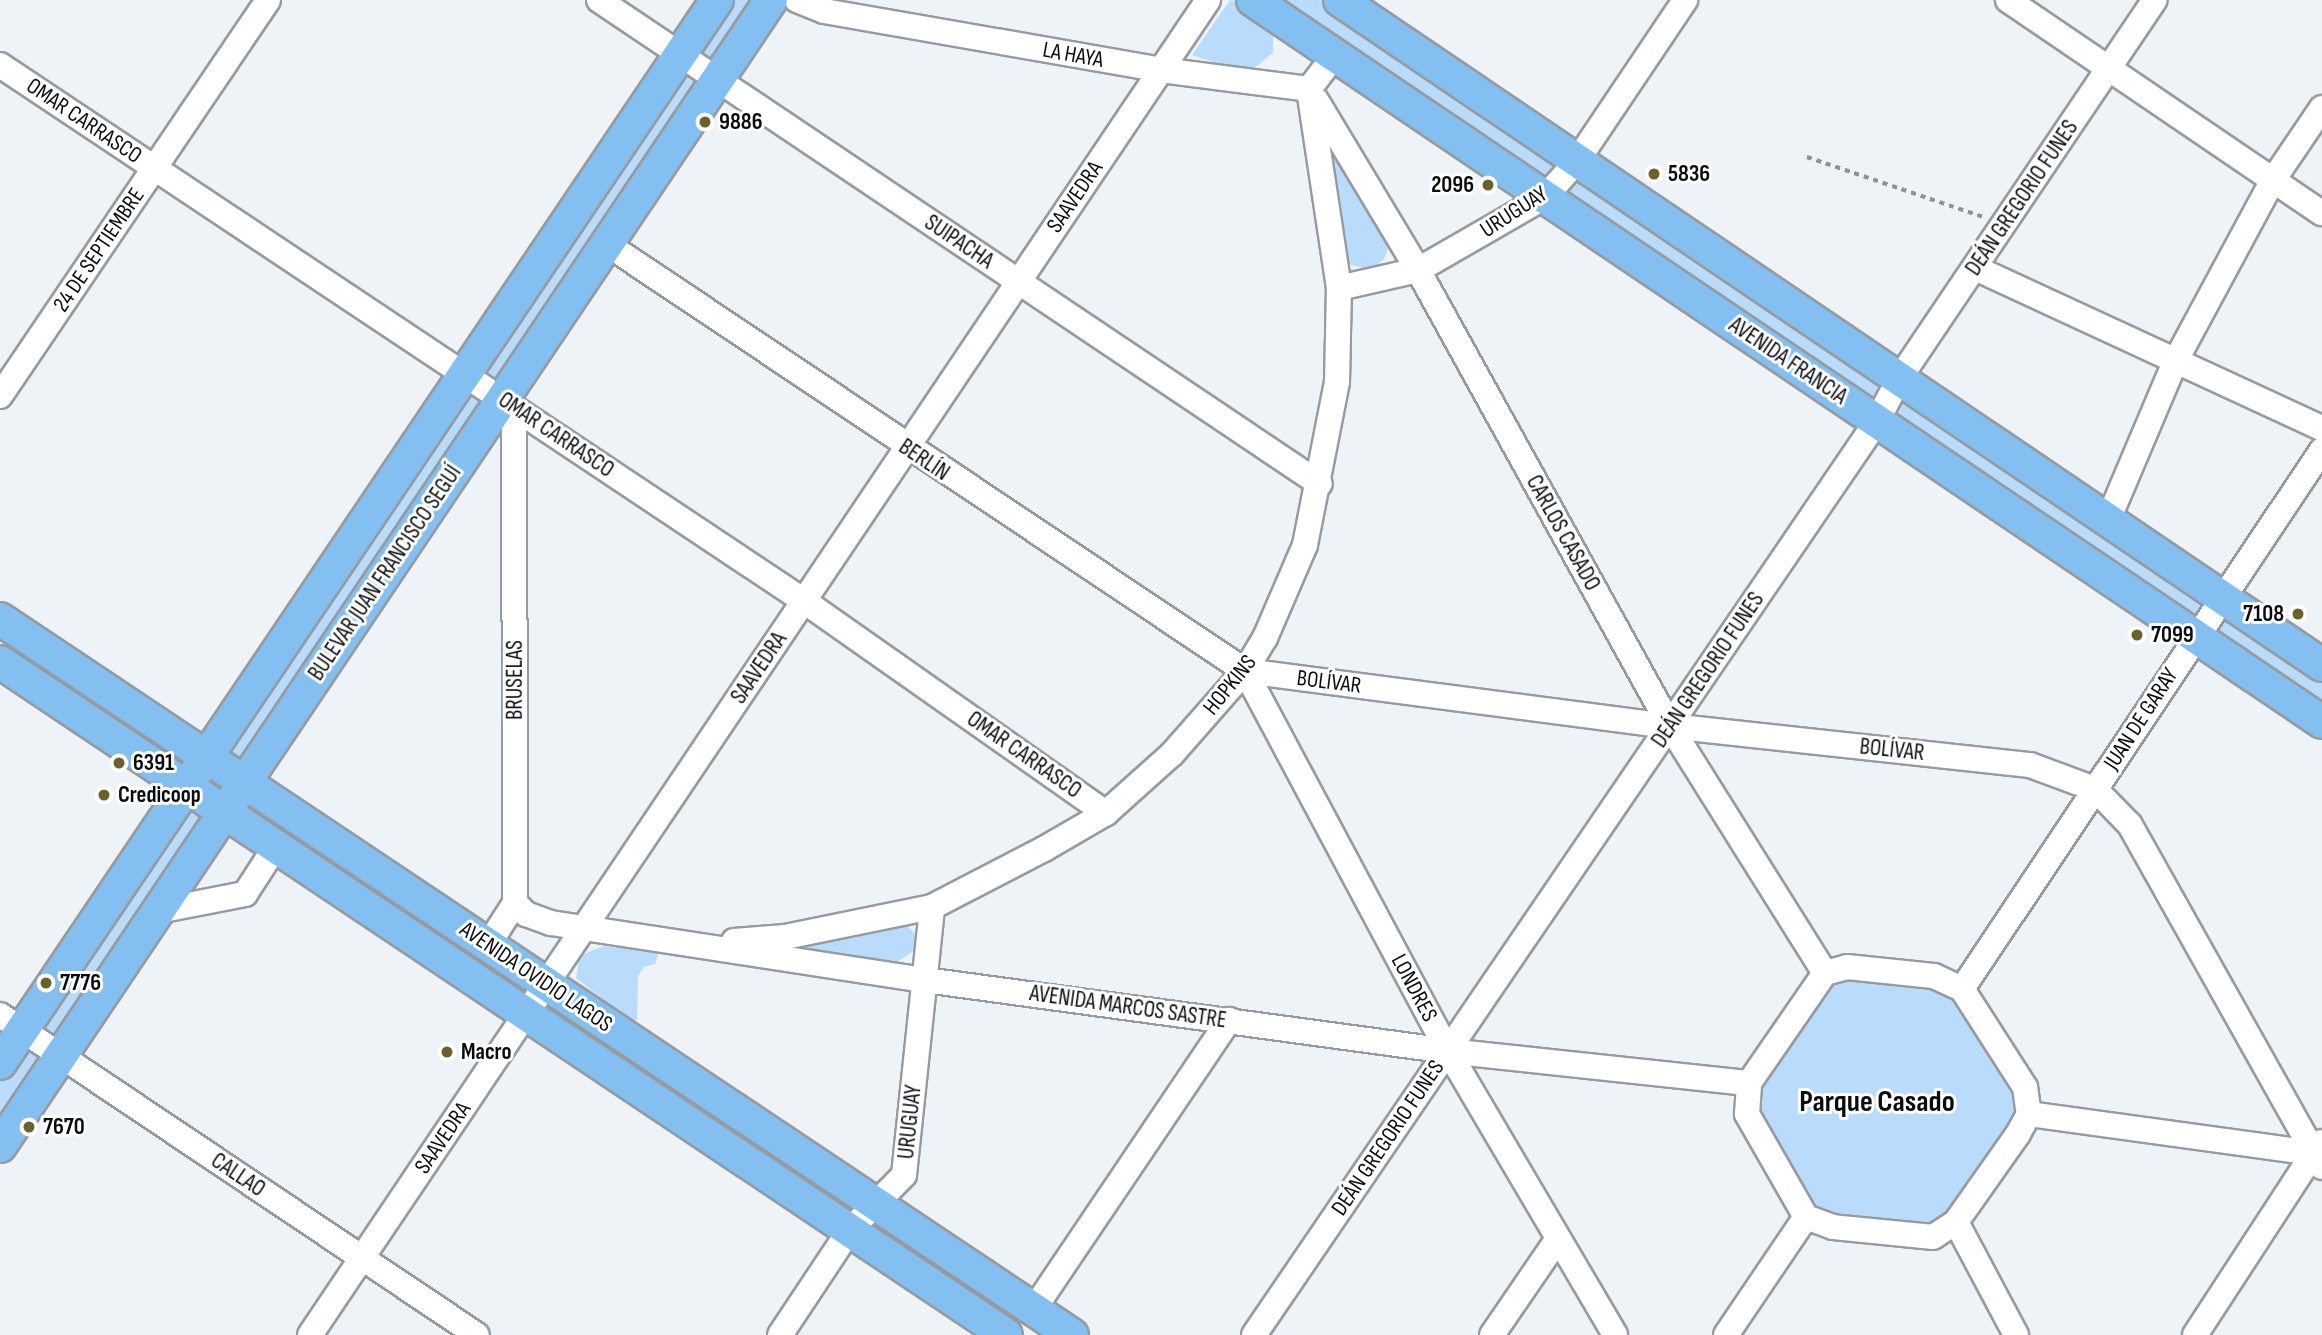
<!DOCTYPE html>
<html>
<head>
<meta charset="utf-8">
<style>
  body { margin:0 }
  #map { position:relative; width:2322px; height:1335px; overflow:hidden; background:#eef3f7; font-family:"Sofia Sans Condensed",sans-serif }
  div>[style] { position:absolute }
  .green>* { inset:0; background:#b9dbfc }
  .path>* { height:3.5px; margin-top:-1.75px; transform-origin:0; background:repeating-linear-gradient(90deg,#8e9295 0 5px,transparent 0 10px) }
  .roads { filter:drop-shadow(2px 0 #979b9f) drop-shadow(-2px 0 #979b9f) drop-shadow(0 2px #979b9f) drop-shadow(0 -2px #979b9f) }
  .minor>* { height:24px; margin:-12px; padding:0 12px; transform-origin:12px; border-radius:12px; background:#fff }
  .major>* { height:32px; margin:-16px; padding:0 16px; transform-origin:16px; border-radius:16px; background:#83bff1 }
  .dots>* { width:19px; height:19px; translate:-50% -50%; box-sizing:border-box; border:4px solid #fff; border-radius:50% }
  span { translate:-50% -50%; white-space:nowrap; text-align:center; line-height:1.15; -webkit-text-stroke:6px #fff; paint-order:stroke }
  .street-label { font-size:23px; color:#0a0c0d }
  .poi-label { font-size:23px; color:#0a0c0d; font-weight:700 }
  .left { translate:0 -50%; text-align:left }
  .right { translate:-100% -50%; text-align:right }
  .district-label { font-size:30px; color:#0a0c0d; font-weight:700 }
</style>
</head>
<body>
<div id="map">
  <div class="green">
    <div style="clip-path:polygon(717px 0,771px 0,0 1146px,0 1063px)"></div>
    <div style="clip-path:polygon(1230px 0,1242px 2px,1273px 28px,1273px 53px,1254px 68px,1238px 70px,1192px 55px)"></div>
    <div style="clip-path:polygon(1253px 0,1340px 0,2322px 665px,2322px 722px)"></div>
    <div style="clip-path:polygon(1332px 149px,1388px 248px,1384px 259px,1372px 270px,1348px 264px,1337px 192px,1325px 151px)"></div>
    <div style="clip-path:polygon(904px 922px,917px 936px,916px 949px,897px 962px,793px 950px,794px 944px)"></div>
    <div style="clip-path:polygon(603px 946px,654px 951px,658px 955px,655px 964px,644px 967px,638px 976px,637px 1020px,630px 1021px,576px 978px,580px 956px)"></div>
    <div style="clip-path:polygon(1825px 973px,1962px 989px,2029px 1114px,1933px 1237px,1806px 1217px,1747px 1114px,1749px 1083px)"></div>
  </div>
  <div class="path">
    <div style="left:1807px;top:157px;width:186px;rotate:18.8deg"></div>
  </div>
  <div class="roads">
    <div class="minor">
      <div style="left:599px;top:0;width:868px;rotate:33.87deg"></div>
      <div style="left:797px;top:0;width:29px;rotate:22deg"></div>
      <div style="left:824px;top:11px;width:342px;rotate:9.9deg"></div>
      <div style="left:1161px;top:70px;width:149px;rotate:7.3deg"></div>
      <div style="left:1309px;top:89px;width:43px;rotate:-52.6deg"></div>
      <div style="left:2008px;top:0;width:379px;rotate:34.2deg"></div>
      <div style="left:0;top:65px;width:966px;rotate:33.69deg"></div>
      <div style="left:804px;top:601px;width:369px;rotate:35.1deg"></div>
      <div style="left:1316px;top:100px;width:198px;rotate:59deg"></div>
      <div style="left:1418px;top:270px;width:521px;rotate:61.07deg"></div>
      <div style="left:1670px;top:726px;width:292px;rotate:57.9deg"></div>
      <div style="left:607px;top:244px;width:768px;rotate:33.79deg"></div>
      <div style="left:1245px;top:671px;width:429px;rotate:7.4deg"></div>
      <div style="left:1670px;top:726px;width:362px;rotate:6.2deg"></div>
      <div style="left:2030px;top:765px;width:69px;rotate:20.3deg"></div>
      <div style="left:2095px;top:789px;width:50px;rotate:45.8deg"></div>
      <div style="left:2130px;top:825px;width:392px;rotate:60.7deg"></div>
      <div style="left:1975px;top:268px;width:382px;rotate:24.8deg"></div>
      <div style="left:1339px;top:288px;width:81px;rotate:-12.8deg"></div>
      <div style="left:1418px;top:270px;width:146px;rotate:-29.9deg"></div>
      <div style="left:1545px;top:197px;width:48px;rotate:-48.4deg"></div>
      <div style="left:1577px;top:161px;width:194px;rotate:-56.1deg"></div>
      <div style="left:0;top:396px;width:478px;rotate:-55.9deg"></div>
      <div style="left:2108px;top:520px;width:174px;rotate:-67deg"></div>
      <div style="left:2176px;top:360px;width:204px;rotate:-61.7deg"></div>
      <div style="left:2273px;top:180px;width:87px;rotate:-55.8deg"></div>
      <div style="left:1245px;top:671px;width:431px;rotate:61.9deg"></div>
      <div style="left:1448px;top:1051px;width:329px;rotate:59.5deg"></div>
      <div style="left:515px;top:903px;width:16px;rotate:45deg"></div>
      <div style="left:526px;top:914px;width:27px;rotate:20deg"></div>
      <div style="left:551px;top:923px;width:378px;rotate:8.7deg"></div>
      <div style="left:925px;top:980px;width:528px;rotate:7.73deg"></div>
      <div style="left:1448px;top:1051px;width:303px;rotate:6.1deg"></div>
      <div style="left:158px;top:911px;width:89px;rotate:-11.1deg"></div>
      <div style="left:245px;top:894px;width:57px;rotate:-57.1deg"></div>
      <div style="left:734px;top:941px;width:51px;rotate:-4.5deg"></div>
      <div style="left:785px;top:937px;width:150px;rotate:-11.5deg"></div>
      <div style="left:932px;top:907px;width:126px;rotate:-27.4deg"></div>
      <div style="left:1044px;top:849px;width:72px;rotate:-30.1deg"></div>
      <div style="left:1106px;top:813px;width:89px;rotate:-41.8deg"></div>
      <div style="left:1172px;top:754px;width:111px;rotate:-48.7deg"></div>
      <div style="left:1245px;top:671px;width:39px;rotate:-59deg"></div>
      <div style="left:1265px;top:638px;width:101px;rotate:-66.7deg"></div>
      <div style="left:1305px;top:545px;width:166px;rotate:-78.9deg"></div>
      <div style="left:1337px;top:382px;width:94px;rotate:-88.8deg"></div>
      <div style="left:1339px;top:288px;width:201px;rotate:-98.6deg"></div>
      <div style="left:488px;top:945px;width:50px;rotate:-57.3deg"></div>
      <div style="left:515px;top:903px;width:495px;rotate:-90.1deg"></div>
      <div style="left:1847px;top:967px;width:87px;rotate:5.9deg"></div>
      <div style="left:1934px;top:976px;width:31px;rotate:25deg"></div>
      <div style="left:1962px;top:989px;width:117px;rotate:57.3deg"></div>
      <div style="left:2025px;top:1087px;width:27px;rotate:82deg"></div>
      <div style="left:2029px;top:1114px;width:23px;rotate:119deg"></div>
      <div style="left:2018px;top:1134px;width:108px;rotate:125.2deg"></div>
      <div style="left:1956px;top:1222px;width:27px;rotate:147deg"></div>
      <div style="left:1933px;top:1237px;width:100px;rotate:-174.3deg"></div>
      <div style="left:1833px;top:1227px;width:29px;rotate:-160deg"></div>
      <div style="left:1806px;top:1217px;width:119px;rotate:-119.8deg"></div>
      <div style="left:1747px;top:1114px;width:31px;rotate:-86deg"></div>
      <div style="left:1749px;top:1083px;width:134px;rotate:-55.4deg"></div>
      <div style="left:1825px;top:973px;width:23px;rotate:-15deg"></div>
      <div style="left:1962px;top:989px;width:648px;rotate:-56.26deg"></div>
      <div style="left:0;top:1015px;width:574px;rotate:33.86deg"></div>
      <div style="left:2029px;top:1114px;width:296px;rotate:7.8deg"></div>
      <div style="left:1956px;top:1222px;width:128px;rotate:62deg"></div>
      <div style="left:1034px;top:1309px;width:349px;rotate:-56deg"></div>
      <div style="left:310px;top:1335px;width:1609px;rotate:-56.07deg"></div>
      <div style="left:780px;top:1335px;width:125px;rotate:-56.4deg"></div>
      <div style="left:849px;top:1231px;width:78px;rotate:-45.5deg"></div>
      <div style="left:904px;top:1175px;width:269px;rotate:-84deg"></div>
      <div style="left:1254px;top:1335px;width:1106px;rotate:-55.72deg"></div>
      <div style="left:1877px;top:421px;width:47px;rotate:-62.4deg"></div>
      <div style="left:1899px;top:379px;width:457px;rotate:-56deg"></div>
      <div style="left:1492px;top:1335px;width:115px;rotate:-55.6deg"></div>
      <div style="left:1726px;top:1335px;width:143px;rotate:-55.9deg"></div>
      <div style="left:2195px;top:1335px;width:230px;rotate:-56.9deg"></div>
    </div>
    <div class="major">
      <div style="left:1253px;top:0;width:1290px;rotate:34.03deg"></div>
      <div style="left:1340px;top:0;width:1186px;rotate:34.11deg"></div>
      <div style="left:0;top:619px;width:1289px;rotate:33.74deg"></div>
      <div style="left:0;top:662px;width:1210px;rotate:33.78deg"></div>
      <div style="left:0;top:1063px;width:1282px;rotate:-56deg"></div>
      <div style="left:0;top:1146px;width:1381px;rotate:-56.07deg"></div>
    </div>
  </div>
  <div class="dots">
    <div style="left:705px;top:122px;background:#6b612d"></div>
    <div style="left:1654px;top:174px;background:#6b612d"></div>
    <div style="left:1488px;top:185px;background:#6b612d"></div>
    <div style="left:2298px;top:614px;background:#6b612d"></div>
    <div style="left:2137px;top:635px;background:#6b612d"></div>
    <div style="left:119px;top:763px;background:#6b612d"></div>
    <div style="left:104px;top:795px;background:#6b612d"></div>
    <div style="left:46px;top:983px;background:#6b612d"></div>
    <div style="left:447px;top:1052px;background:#6b612d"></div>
    <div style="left:29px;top:1127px;background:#6b612d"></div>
  </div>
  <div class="street-label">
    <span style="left:1073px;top:55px;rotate:10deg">LA HAYA</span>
    <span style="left:84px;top:121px;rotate:34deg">OMAR CARRASCO</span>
    <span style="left:1075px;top:197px;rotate:-56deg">SAAVEDRA</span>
    <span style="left:2022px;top:198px;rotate:-56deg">DEÁN GREGORIO FUNES</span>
    <span style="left:1514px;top:212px;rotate:-33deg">URUGUAY</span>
    <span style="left:959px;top:242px;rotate:34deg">SUIPACHA</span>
    <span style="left:99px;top:250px;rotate:-56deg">24 DE SEPTIEMBRE</span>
    <span style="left:1788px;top:361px;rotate:34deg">AVENIDA FRANCIA</span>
    <span style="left:556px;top:435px;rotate:34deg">OMAR CARRASCO</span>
    <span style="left:924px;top:460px;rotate:34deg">BERLÍN</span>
    <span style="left:1563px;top:533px;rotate:61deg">CARLOS CASADO</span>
    <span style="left:385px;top:573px;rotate:-56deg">BULEVAR JUAN FRANCISCO SEGUÍ</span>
    <span style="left:759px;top:668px;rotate:-56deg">SAAVEDRA</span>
    <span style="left:1708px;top:670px;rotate:-56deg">DEÁN GREGORIO FUNES</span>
    <span style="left:515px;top:680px;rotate:-90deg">BRUSELAS</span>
    <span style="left:1329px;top:682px;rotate:7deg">BOLÍVAR</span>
    <span style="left:1230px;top:685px;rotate:-51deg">HOPKINS</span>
    <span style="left:2141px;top:719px;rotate:-57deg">JUAN DE GARAY</span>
    <span style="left:1892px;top:750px;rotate:6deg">BOLÍVAR</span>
    <span style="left:1024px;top:755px;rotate:35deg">OMAR CARRASCO</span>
    <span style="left:536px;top:977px;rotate:34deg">AVENIDA OVIDIO LAGOS</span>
    <span style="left:1414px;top:988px;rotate:62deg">LONDRES</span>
    <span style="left:1128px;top:1007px;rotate:8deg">AVENIDA MARCOS SASTRE</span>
    <span style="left:910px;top:1122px;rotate:-84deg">URUGUAY</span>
    <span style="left:443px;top:1138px;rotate:-56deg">SAAVEDRA</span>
    <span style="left:1388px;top:1138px;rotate:-56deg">DEÁN GREGORIO FUNES</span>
    <span style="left:238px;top:1175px;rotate:34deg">CALLAO</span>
  </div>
  <div class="poi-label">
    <span class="left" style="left:719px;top:122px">9886</span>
    <span class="left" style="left:1668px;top:174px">5836</span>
    <span class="right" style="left:1474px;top:185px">2096</span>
    <span class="right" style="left:2284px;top:614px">7108</span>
    <span class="left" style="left:2151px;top:635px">7099</span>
    <span class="left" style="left:133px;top:763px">6391</span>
    <span class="left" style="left:118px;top:795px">Credicoop</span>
    <span class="left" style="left:60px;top:983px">7776</span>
    <span class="left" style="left:461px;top:1052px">Macro</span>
    <span class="left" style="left:43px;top:1127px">7670</span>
  </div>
  <div class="district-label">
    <span style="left:1877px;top:1102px">Parque Casado</span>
  </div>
</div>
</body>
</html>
